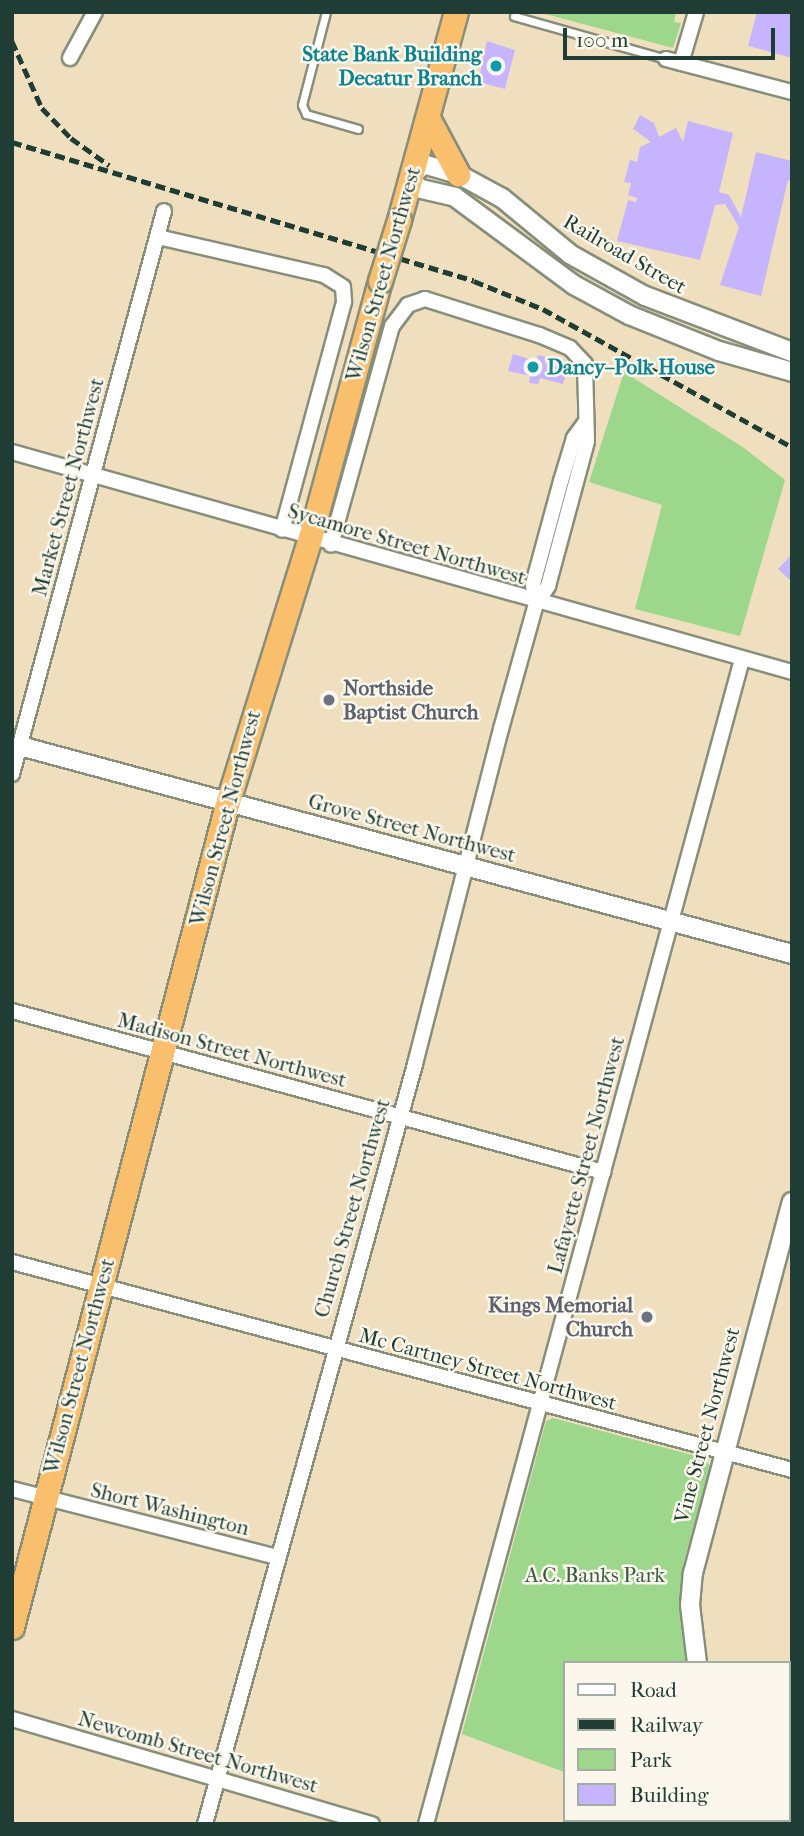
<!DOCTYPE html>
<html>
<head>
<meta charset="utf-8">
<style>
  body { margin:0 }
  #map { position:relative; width:804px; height:1836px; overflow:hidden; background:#efdfbf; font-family:"IM FELL French Canon",serif }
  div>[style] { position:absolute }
  .green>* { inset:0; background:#9cd78b }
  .building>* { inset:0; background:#c6b4fe }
  .roads { filter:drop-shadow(2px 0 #878e7a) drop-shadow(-2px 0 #878e7a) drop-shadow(0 2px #878e7a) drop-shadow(0 -2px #878e7a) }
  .service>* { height:7px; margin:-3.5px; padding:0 3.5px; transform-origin:3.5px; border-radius:3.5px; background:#fff }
  .minor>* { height:14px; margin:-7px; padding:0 7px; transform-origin:7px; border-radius:7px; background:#fff }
  .tertiary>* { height:18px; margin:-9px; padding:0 9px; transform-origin:9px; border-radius:9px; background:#fff }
  .trunk>* { height:23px; margin:-11.5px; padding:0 11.5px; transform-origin:11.5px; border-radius:11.5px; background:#f9bf6d }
  .rail>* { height:4.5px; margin-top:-2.25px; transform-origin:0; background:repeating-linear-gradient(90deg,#1f3d34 0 10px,transparent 0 15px) }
  .bridges { filter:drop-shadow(2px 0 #878e7a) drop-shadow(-2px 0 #878e7a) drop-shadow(0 2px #878e7a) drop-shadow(0 -2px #878e7a) }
  .trunk-bridge>* { height:23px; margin:-11.5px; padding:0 11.5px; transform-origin:11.5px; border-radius:11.5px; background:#f9bf6d }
  .dots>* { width:19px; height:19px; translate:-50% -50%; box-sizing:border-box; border:4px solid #fbf7ec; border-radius:50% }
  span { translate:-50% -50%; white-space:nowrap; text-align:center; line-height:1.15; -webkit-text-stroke:5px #fbf7ec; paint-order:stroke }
  .culture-label { font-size:21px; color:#0d838f; font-weight:700 }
  .right { translate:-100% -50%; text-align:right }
  .left { translate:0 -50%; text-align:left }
  .street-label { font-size:21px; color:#1f3d34 }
  .worship-label { font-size:21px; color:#5b616d; font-weight:700 }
  .park-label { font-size:21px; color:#385c45 }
  .frame { position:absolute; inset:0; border:14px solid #1f3d34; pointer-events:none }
  .legend { position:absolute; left:563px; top:1661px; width:228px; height:161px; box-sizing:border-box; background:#fbf7ec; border:2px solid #a3ada2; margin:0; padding:9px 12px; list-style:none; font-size:21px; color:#1f3d34 }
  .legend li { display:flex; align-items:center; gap:14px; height:35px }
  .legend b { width:35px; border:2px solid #a3ada2 }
  .scale { position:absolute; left:563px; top:28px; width:212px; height:32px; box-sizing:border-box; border:4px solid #1f3d34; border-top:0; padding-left:9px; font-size:21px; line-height:24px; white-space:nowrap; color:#1f3d34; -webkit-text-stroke:5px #fbf7ec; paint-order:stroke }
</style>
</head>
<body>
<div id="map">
  <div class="green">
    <div style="clip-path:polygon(538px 12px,676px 12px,674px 22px,681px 23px,673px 48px)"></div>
    <div style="clip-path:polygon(624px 372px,744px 448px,785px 480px,740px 636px,635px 609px,662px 505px,589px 482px)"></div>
    <div style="clip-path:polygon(553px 1418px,703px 1458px,711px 1467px,684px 1561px,681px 1617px,689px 1663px,564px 1663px,564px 1772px,462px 1734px,546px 1421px)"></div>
  </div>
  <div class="building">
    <div style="clip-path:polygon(757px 12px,792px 12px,792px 58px,748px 46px)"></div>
    <div style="clip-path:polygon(487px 41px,515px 50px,505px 89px,478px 82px)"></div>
    <div style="clip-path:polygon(640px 115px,654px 123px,659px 137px,676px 128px,683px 142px,688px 121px,733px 133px,719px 192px,729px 195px,741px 217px,756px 152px,792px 161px,792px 181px,788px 180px,761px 296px,720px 285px,739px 227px,725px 204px,715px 205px,700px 260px,617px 241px,628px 200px,636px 202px,637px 198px,628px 195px,631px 183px,624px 182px,630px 160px,637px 162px,640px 147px,651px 142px,633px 129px)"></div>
    <div style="clip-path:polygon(513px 354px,536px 361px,538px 355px,546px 357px,545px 363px,567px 370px,563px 384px,540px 378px,538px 384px,529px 383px,530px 376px,508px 371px)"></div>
    <div style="clip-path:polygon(792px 554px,792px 582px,778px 569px)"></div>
  </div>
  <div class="roads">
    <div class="service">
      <div style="left:326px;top:12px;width:96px;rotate:104.5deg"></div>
      <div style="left:302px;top:105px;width:10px;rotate:66deg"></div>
      <div style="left:306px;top:114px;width:54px;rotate:16.1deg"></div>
      <div style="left:514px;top:16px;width:158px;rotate:15.8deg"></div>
    </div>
    <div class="minor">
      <div style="left:70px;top:58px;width:52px;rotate:-61.5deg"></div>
      <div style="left:666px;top:59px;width:130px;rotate:14.7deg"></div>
      <div style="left:681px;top:63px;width:53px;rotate:-73.6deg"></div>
      <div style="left:158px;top:237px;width:170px;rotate:12.9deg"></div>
      <div style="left:324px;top:275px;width:22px;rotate:32deg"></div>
      <div style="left:343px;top:287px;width:15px;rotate:86deg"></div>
      <div style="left:344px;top:302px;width:236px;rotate:105.2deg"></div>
      <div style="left:12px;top:452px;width:810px;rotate:15.75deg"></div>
      <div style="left:536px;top:604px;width:20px;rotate:-99deg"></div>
      <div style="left:533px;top:584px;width:107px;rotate:-74.8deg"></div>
      <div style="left:561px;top:481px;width:45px;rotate:-73.2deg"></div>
      <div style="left:574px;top:438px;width:19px;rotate:-54deg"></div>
      <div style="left:12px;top:774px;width:583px;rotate:-74.89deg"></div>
      <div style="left:12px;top:1011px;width:613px;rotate:15.24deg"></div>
      <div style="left:12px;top:1262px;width:807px;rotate:14.93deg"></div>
      <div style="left:12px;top:1489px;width:274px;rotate:14.4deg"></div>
      <div style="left:12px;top:1719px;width:375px;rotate:16.3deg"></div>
      <div style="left:205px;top:1824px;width:788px;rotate:-74.55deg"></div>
      <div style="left:415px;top:1064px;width:346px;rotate:-75.6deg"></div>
      <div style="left:501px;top:729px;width:130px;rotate:-74.4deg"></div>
      <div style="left:536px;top:604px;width:22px;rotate:-56deg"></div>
      <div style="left:548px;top:586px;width:150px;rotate:-74.9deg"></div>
      <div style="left:587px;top:441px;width:77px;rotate:-91.5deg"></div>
      <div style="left:585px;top:364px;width:22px;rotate:-133deg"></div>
      <div style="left:570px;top:348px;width:34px;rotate:-157deg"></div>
      <div style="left:539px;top:335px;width:120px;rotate:-162.5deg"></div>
      <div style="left:425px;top:299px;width:18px;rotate:161deg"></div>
      <div style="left:408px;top:305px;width:26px;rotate:127deg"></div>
      <div style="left:392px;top:326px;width:227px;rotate:105.6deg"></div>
      <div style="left:426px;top:1824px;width:1207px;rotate:-74.82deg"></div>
    </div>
    <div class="tertiary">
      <div style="left:792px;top:352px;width:157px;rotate:-159.1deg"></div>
      <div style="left:645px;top:296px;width:86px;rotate:-150.8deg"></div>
      <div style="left:570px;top:254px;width:88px;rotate:-140.5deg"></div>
      <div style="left:502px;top:198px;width:50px;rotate:-151.4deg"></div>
      <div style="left:458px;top:174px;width:35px;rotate:-164deg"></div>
      <div style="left:424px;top:164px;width:16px;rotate:137deg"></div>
      <div style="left:412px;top:175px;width:14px;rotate:69deg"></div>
      <div style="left:417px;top:188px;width:39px;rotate:13deg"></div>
      <div style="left:455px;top:197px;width:148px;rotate:36.5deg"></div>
      <div style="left:574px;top:285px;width:63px;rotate:28.6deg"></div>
      <div style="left:629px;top:315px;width:97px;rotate:21.8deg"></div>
      <div style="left:719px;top:351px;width:76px;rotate:16deg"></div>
      <div style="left:20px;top:746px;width:800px;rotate:15.08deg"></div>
      <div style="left:697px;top:1663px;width:58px;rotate:-96.9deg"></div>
      <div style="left:690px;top:1605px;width:32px;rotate:-85deg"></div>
      <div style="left:693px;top:1573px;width:384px;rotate:-75.1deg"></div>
      <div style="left:788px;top:1735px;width:4px;rotate:14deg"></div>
      <div style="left:722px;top:1820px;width:4px;rotate:76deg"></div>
    </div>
    <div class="trunk">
      <div style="left:428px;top:118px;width:64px;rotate:61.8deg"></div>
      <div style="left:399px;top:220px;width:216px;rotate:-74.7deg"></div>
      <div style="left:12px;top:1627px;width:854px;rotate:-75.35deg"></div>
      <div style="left:228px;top:801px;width:275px;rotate:-72.7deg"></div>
      <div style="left:310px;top:538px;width:266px;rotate:-74.8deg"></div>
    </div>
  </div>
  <div class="rail">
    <div style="left:12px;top:41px;width:73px;rotate:65.9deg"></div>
    <div style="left:42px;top:108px;width:42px;rotate:46deg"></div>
    <div style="left:71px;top:138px;width:47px;rotate:35.4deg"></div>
    <div style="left:12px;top:142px;width:482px;rotate:16.7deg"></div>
    <div style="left:474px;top:281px;width:74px;rotate:22.1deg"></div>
    <div style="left:543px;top:309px;width:285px;rotate:29deg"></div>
  </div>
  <div class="bridges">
    <div class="trunk-bridge">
      <div style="left:380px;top:281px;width:64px;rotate:-72.7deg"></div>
    </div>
  </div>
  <div class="dots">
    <div style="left:496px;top:66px;background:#0f9aa8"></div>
    <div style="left:533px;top:367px;background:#0f9aa8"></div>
    <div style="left:329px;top:700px;background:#6b7280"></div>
    <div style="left:647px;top:1317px;background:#6b7280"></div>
  </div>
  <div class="culture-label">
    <span class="right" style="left:482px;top:66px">State Bank Building<br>Decatur Branch</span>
    <span class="left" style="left:547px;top:367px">Dancy–Polk House</span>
  </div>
  <div class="street-label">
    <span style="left:625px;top:254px;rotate:30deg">Railroad Street</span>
    <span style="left:383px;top:274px;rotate:-74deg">Wilson Street Northwest</span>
    <span style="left:68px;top:487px;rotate:-75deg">Market Street Northwest</span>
    <span style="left:407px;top:544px;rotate:16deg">Sycamore Street Northwest</span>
    <span style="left:225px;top:818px;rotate:-75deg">Wilson Street Northwest</span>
    <span style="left:412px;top:828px;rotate:15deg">Grove Street Northwest</span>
    <span style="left:232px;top:1050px;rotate:15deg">Madison Street Northwest</span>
    <span style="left:586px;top:1155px;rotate:-75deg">Lafayette Street Northwest</span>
    <span style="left:352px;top:1208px;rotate:-74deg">Church Street Northwest</span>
    <span style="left:79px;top:1366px;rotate:-75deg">Wilson Street Northwest</span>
    <span style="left:488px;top:1369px;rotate:15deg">Mc Cartney Street Northwest</span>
    <span style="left:707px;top:1425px;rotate:-75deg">Vine Street Northwest</span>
    <span style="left:170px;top:1509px;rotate:14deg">Short Washington</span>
    <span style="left:198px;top:1752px;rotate:16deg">Newcomb Street Northwest</span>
  </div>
  <div class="worship-label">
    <span class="left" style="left:343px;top:700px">Northside<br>Baptist Church</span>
    <span class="right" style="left:633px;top:1317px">Kings Memorial<br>Church</span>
  </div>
  <div class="park-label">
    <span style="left:595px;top:1575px">A.C. Banks Park</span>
  </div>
  <div class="frame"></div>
  <ul class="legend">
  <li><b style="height:9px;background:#fff"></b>Road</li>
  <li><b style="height:9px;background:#1f3d34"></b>Railway</li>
  <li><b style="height:19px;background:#9cd78b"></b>Park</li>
  <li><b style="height:19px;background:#c6b4fe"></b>Building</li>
  </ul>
  <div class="scale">100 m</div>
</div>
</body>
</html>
